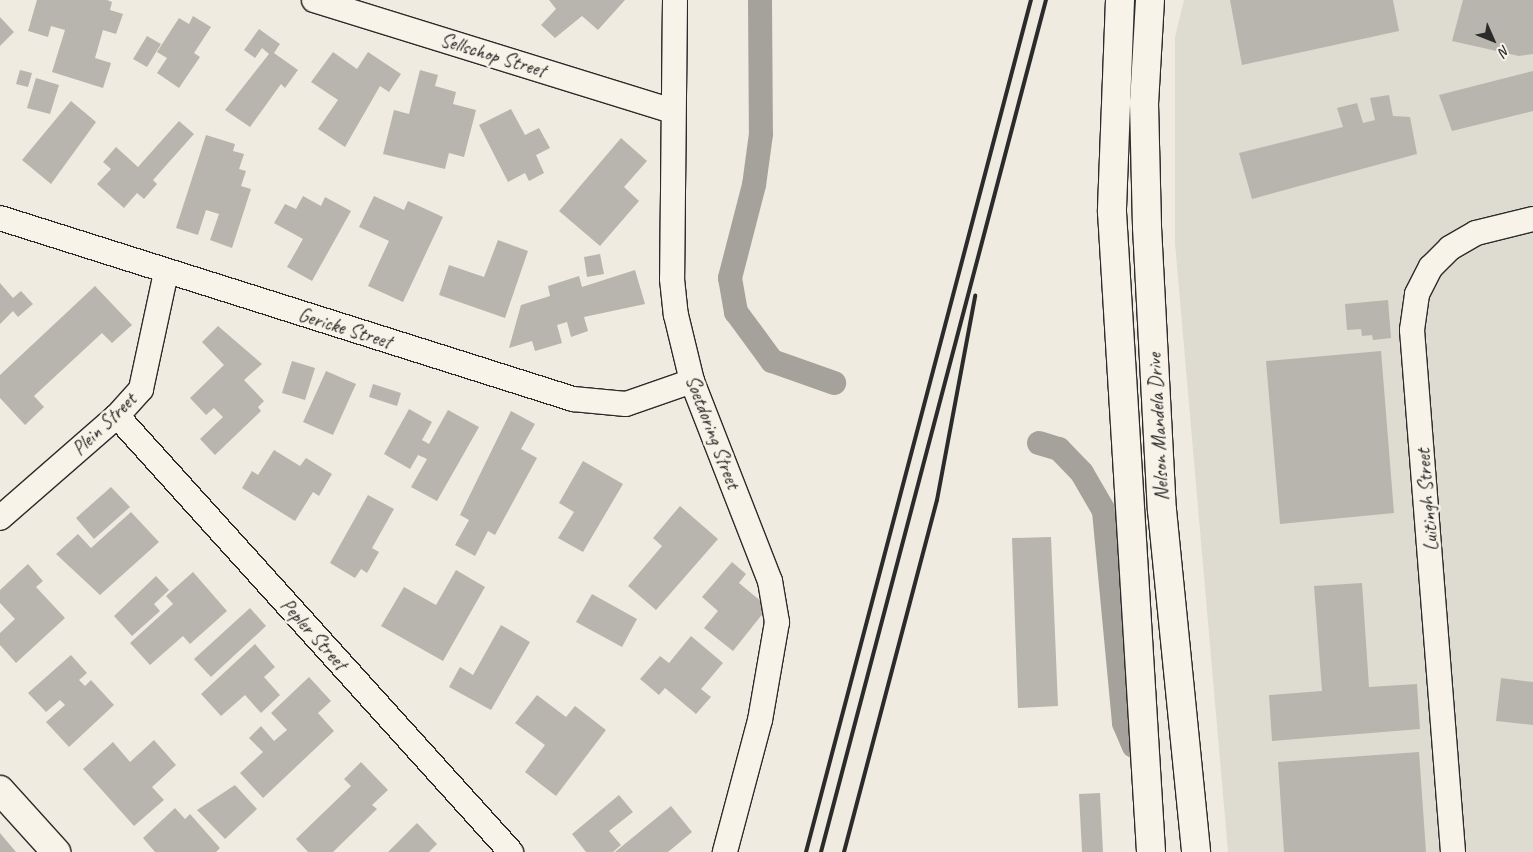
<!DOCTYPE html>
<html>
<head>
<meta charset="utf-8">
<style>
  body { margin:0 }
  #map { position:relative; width:1533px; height:852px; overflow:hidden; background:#efebe0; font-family:Caveat,sans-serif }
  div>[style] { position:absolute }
  .built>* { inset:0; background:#dedbd1 }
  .canal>* { height:24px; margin:-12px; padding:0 12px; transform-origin:12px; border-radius:12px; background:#a4a29a }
  .building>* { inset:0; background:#b8b5ae }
  .roads { filter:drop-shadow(1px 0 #2b2b2b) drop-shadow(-1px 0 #2b2b2b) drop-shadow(0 1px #2b2b2b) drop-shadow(0 -1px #2b2b2b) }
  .street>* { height:24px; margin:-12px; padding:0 12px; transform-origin:12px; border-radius:12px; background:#f7f3e8 }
  .secondary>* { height:28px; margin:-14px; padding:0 14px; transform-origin:14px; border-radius:14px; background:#f7f3e8 }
  .highway>* { height:28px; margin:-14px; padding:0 14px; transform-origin:14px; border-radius:14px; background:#f7f3e8 }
  .rail>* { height:4px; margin:-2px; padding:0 2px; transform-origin:2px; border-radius:2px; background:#2b2b2b }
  span { translate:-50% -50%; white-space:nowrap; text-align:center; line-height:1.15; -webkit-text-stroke:5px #f7f3e8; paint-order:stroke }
  .street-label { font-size:20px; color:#2b2b2b }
  .north { position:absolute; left:1468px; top:15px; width:50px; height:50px; -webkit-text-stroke:4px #f7f3e8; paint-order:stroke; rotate:134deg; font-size:14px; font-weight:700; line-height:20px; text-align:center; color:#2b2b2b }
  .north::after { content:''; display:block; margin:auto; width:18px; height:22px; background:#2b2b2b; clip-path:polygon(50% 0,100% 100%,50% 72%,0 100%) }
</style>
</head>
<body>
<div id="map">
  <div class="built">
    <div style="clip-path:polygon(1184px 0,1533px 0,1533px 852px,1228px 852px,1175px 243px,1175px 37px)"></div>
  </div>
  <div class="canal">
    <div style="left:760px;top:0;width:134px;rotate:89.6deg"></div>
    <div style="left:761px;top:134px;width:51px;rotate:97.8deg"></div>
    <div style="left:754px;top:185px;width:96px;rotate:104.5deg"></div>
    <div style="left:730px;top:278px;width:35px;rotate:80deg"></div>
    <div style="left:736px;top:312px;width:61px;rotate:53.7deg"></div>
    <div style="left:772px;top:361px;width:66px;rotate:19.5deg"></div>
    <div style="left:1039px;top:443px;width:21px;rotate:17deg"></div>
    <div style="left:1059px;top:449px;width:33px;rotate:46deg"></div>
    <div style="left:1082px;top:473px;width:44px;rotate:59.9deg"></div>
    <div style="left:1104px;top:511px;width:213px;rotate:84.6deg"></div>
    <div style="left:1124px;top:723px;width:25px;rotate:67deg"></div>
  </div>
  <div class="building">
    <div style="clip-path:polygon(37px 0,107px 0,112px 2px,110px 10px,123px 14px,116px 34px,103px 30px,95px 58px,111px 63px,103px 88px,52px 72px,65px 30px,51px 26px,48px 37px,28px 31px)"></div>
    <div style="clip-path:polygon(549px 0,625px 0,598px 30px,582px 16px,555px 38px,541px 25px,556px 9px)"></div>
    <div style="clip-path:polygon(1230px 0,1393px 0,1399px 31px,1242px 65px)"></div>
    <div style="clip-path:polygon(1463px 0,1533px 0,1533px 54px,1519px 56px,1452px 41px)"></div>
    <div style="clip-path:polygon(193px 16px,211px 27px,194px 53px,200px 57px,179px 88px,157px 73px,167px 58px,157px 52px,179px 18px,189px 24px)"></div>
    <div style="clip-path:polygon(0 17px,14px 32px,0 46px)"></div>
    <div style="clip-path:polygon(259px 29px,280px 44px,274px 53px,298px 70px,285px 88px,281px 84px,250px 127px,225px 110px,269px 54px,262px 48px,255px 58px,244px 50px)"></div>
    <div style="clip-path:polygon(147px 36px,161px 44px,147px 67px,133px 59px)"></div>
    <div style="clip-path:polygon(333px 52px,357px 69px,368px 52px,401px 74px,389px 92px,380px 86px,345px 147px,318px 129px,338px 100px,311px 82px)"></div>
    <div style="clip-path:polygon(20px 70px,32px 73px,28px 87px,16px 84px)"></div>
    <div style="clip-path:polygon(420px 70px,438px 75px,435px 86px,456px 92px,453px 104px,476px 110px,464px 157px,449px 153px,445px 169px,383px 154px,394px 110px,409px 114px)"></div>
    <div style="clip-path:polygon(1533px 71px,1533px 111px,1452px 131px,1439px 95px)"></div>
    <div style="clip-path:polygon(36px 78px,59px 85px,50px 114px,27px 108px)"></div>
    <div style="clip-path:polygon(1389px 95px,1393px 116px,1410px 117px,1417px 154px,1252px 199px,1239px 153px,1343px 127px,1337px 108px,1357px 103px,1363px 123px,1375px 120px,1370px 98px)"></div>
    <div style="clip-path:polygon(71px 101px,96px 122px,51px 184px,22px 160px)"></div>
    <div style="clip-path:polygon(511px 109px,525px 135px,539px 128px,550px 148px,536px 155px,544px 173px,529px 181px,525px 173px,508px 182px,479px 125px)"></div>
    <div style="clip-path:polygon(179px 121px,194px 134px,153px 180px,157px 184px,144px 199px,137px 193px,124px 208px,97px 184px,111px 169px,103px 162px,116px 147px,138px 167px)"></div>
    <div style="clip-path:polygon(206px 135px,235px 144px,233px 151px,244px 154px,239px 169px,246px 171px,241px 186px,251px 189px,232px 248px,210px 240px,219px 214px,206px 210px,198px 235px,176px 228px)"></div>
    <div style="clip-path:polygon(621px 138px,647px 161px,624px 187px,639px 201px,600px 246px,559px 211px)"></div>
    <div style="clip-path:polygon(303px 196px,321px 206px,325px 197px,351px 211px,312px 281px,287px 267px,303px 239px,274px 223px,285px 204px,296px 209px)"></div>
    <div style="clip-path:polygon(374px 196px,404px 210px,408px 201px,443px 217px,403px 302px,368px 286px,389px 241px,359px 227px)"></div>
    <div style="clip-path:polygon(498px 240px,528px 251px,505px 318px,439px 295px,449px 265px,484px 277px)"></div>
    <div style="clip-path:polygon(600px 254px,604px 274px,587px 277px,584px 257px)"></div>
    <div style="clip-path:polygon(635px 270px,645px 304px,584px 317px,588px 331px,571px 337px,567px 322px,557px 325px,562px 343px,535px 351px,532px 341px,509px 348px,521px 305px,550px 296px,548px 286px,579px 276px,582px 287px)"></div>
    <div style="clip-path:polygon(0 283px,13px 298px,21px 291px,33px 304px,18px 317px,13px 311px,0 324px)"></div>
    <div style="clip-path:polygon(95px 286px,132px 325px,112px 343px,102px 333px,34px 396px,44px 407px,25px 425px,0 398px,0 375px)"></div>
    <div style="clip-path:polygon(1388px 300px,1391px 338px,1373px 340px,1372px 335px,1362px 336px,1361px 329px,1347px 330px,1345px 304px)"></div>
    <div style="clip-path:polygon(218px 326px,262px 364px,244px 380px,264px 401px,258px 407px,261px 411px,215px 455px,200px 439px,223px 417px,214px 408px,206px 415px,190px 398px,224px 365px,202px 342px)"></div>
    <div style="clip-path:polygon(1381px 351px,1394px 513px,1280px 524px,1266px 361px)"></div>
    <div style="clip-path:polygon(292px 361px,315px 368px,305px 400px,282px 393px)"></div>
    <div style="clip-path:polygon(326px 371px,356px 384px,333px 435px,303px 422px)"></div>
    <div style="clip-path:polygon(373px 384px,401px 393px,397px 406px,369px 397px)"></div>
    <div style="clip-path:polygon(409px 409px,432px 422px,422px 440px,429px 444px,448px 410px,479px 427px,437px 501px,411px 487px,427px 459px,418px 455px,410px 469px,384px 454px)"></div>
    <div style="clip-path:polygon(511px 411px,535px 424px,521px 449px,537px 458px,495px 535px,488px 531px,475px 556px,455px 545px,469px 520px,460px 515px)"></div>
    <div style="clip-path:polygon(274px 450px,300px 466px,306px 458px,332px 474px,319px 496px,313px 492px,295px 521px,242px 488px,252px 471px,258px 475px)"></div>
    <div style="clip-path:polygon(583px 461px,623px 484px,583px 552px,558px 538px,574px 512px,559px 503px)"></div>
    <div style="clip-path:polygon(111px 487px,130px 507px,94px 539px,76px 518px)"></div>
    <div style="clip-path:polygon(368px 495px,394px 509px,372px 548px,379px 552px,367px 573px,361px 569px,355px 578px,330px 563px)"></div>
    <div style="clip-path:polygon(680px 506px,718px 539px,656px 610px,628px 586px,662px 546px,653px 538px)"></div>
    <div style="clip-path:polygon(131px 512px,159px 542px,100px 595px,56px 554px,78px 534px,91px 548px)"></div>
    <div style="clip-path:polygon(1051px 537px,1058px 706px,1018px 708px,1012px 538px)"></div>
    <div style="clip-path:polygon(732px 562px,746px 574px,739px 583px,768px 607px,733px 651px,704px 628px,718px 611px,702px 597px)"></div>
    <div style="clip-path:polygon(28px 564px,43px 581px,36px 587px,65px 618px,16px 663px,0 645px,0 633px,15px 619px,0 603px,0 590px)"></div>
    <div style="clip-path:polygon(456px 570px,485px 587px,443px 661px,381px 626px,404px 587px,436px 605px)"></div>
    <div style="clip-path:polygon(193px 572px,227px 611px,190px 644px,183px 636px,150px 665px,130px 643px,173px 604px,166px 596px)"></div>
    <div style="clip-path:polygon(156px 576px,169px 590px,154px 604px,160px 611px,132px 636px,114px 616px)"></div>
    <div style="clip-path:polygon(1362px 583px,1369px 687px,1417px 684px,1420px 729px,1272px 741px,1269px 695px,1322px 691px,1314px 586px)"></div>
    <div style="clip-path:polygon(592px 594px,637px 619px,622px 647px,576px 622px)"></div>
    <div style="clip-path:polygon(250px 608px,266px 626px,211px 677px,194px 659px)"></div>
    <div style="clip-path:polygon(501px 625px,530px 642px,491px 710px,449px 687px,460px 667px,473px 675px)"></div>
    <div style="clip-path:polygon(691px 636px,723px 663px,701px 689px,711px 697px,696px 714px,665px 688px,659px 695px,640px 679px,660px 656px,669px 663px)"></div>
    <div style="clip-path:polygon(255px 644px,275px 667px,264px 677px,280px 695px,261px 713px,245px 695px,221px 716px,201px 694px)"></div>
    <div style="clip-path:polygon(71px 655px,87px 673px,79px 680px,85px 686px,91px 680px,114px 705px,69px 747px,46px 722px,65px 705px,60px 700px,46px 712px,28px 693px)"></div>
    <div style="clip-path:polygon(309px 677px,331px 701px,318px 713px,334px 731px,263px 798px,240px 773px,263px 752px,249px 738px,261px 726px,274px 741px,287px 730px,271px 713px)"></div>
    <div style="clip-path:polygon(1501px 678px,1533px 682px,1533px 725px,1496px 721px)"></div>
    <div style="clip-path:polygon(537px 695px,566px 717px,575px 706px,606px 730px,556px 796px,525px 772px,545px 745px,515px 723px)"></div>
    <div style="clip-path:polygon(154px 740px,176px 765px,152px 787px,164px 800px,134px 826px,83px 769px,113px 742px,130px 762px)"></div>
    <div style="clip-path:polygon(1419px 752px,1426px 852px,1284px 852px,1278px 762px)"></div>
    <div style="clip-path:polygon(361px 762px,388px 790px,372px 805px,377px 809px,333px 852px,308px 852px,296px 839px,351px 786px,344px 779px)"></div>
    <div style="clip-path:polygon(235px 785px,257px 809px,225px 839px,197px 810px)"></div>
    <div style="clip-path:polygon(1100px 793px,1103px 852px,1082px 852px,1079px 794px)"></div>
    <div style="clip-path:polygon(619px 795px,633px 812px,609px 831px,621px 845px,613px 852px,586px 852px,572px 834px)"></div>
    <div style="clip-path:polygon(671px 806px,692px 832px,668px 852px,615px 852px)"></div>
    <div style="clip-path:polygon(175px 808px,185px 819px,190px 814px,220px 848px,216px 852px,155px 852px,143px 838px)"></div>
    <div style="clip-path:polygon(417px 823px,437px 844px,429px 852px,388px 852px)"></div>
    <div style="clip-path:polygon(0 833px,16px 852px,0 852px)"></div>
  </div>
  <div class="roads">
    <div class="street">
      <div style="left:314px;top:0;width:375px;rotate:17.2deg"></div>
      <div style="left:675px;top:0;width:279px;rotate:90.6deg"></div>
      <div style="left:672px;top:279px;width:36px;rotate:84deg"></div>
      <div style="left:676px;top:315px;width:68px;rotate:76.4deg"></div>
      <div style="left:692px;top:381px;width:215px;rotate:68.7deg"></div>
      <div style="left:770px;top:581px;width:42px;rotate:80.3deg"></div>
      <div style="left:777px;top:622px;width:99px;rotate:99.8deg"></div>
      <div style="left:760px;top:720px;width:137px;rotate:104.9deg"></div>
      <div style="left:0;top:218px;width:601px;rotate:17.53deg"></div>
      <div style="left:573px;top:399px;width:53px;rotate:5.4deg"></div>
      <div style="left:626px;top:404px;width:70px;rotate:-19.2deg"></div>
      <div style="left:117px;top:416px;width:588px;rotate:47.9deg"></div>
      <div style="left:0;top:518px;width:155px;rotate:-41.1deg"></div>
      <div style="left:117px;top:416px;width:36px;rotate:-48deg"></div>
      <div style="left:141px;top:389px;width:120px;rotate:-77.9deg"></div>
      <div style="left:1453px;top:852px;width:524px;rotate:-94.49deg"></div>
      <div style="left:1412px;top:330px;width:36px;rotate:-82deg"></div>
      <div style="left:1417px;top:294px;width:30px;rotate:-63deg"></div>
      <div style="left:1431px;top:267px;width:27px;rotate:-45deg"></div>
      <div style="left:1450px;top:248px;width:30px;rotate:-30deg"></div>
      <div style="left:1476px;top:233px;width:59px;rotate:-13.8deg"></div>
    </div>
    <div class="secondary">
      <div style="left:0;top:790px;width:84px;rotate:47.9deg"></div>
    </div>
    <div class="highway">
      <div style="left:1120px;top:0;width:212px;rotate:92.2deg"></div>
      <div style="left:1112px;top:212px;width:641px;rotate:86.51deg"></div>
      <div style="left:1150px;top:0;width:103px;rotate:93.3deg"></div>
      <div style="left:1144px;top:103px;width:124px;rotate:88.6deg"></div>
      <div style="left:1147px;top:227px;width:283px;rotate:87deg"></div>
      <div style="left:1162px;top:510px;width:344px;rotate:84.3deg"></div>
    </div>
  </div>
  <div class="rail">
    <div style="left:806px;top:852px;width:881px;rotate:-75.21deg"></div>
    <div style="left:821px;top:852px;width:881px;rotate:-75.21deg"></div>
    <div style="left:844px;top:852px;width:364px;rotate:-75.2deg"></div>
    <div style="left:937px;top:500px;width:208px;rotate:-79.4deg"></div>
  </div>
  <div class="street-label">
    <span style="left:493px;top:55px;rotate:17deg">Sellschop Street</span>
    <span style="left:345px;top:328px;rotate:17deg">Gericke Street</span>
    <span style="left:104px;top:424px;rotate:-44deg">Plein Street</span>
    <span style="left:1158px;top:427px;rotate:-93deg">Nelson Mandela Drive</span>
    <span style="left:713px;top:432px;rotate:69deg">Soetdoring Street</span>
    <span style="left:1427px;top:500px;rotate:-95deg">Luitingh Street</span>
    <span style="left:314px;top:634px;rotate:48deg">Pepler Street</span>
  </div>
  <div class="north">N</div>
</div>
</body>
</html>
